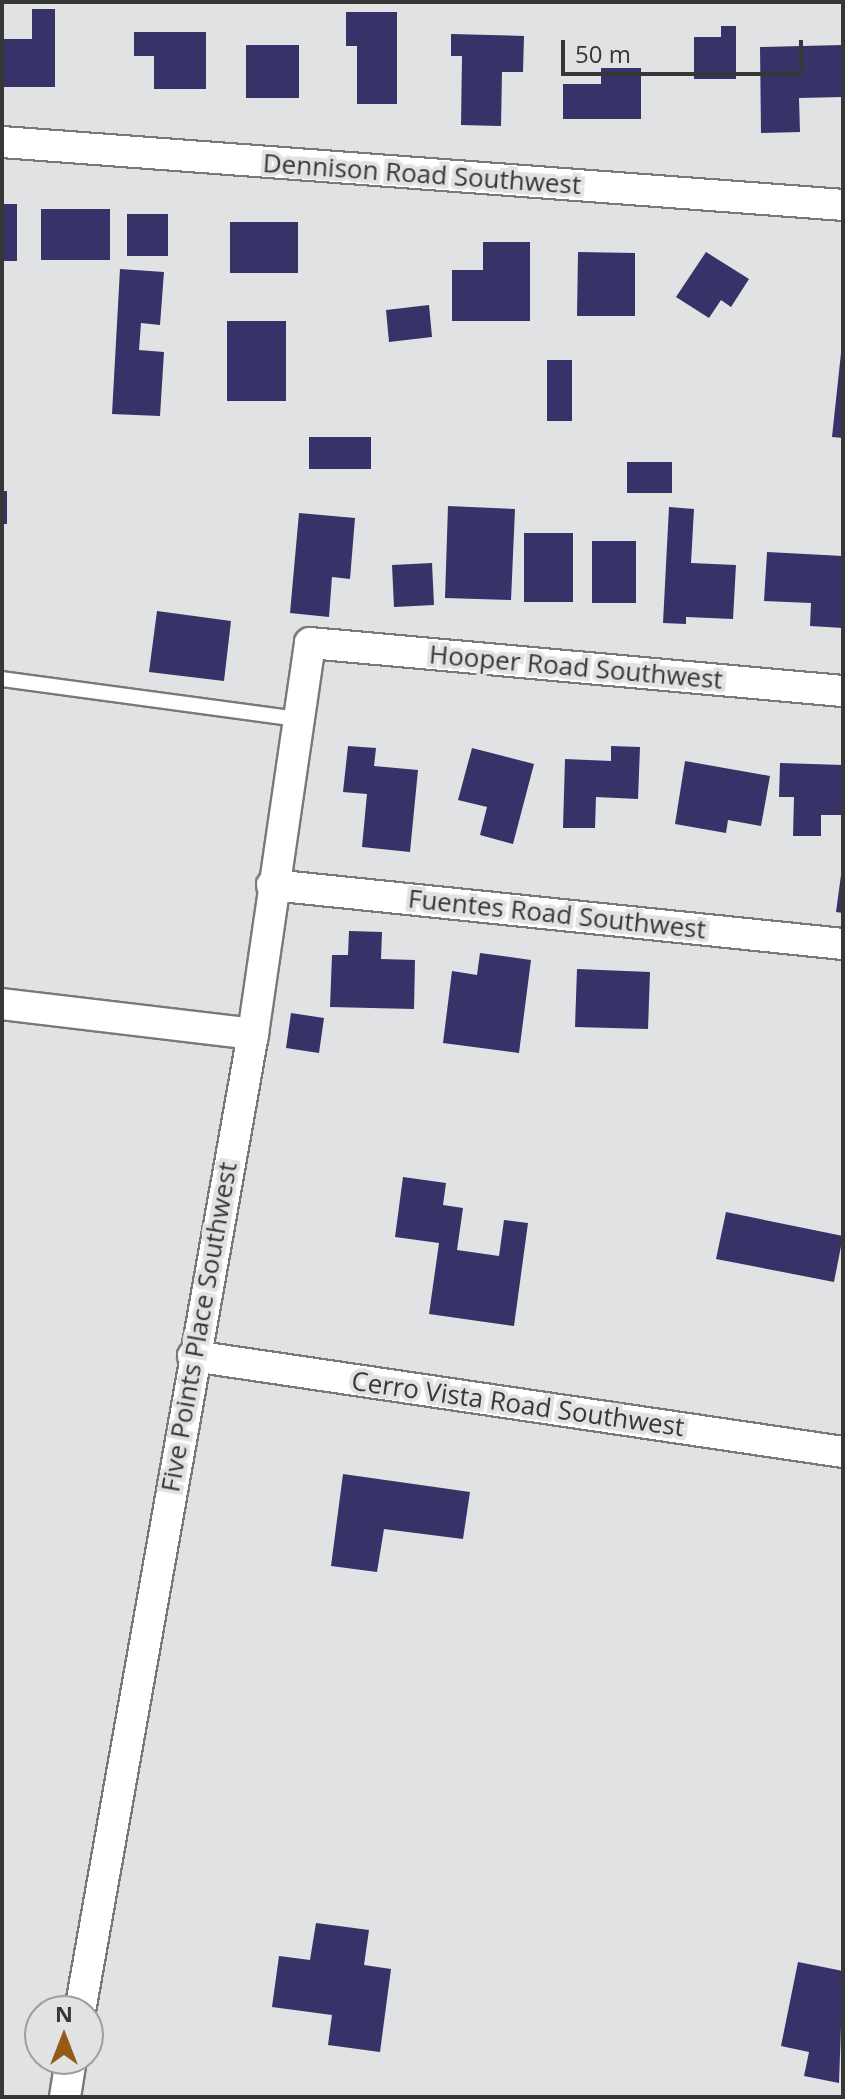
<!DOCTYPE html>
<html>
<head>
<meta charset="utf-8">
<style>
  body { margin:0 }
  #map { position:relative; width:845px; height:2099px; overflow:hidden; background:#e0e2e4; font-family:"Open Sans",sans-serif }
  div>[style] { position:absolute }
  .building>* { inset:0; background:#373268 }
  .roads { filter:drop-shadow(2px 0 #78797b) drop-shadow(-2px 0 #78797b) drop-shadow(0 2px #78797b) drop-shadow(0 -2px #78797b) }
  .service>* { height:14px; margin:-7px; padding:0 7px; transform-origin:7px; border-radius:7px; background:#fff }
  .minor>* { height:30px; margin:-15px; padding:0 15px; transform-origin:15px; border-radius:15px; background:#fff }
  span { translate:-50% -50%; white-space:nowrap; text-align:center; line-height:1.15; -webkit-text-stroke:8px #e0e2e4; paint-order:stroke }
  .street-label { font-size:26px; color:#373738 }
  .frame { position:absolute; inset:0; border:4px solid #373738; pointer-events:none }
  .north { position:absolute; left:24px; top:1995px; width:80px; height:80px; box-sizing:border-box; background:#e0e2e4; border:2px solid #9c9e9f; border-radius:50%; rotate:0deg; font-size:22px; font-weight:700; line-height:32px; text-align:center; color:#373738 }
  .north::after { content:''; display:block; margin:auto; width:28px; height:36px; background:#955c17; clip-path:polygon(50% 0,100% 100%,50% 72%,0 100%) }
  .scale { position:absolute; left:561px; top:40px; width:242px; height:36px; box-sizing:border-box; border:4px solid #373738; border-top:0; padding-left:10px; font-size:24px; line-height:28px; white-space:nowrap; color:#373738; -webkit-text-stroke:6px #e0e2e4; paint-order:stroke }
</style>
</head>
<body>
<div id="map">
  <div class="building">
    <div style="clip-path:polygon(32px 9px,55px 9px,55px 87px,2px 87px,2px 39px,32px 39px)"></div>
    <div style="clip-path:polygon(346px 12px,397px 12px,397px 104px,357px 104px,357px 46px,346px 46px)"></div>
    <div style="clip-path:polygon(721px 26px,736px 26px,736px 79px,694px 79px,694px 37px,721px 37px)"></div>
    <div style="clip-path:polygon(134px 32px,206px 32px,206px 89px,154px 89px,154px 56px,134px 56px)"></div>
    <div style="clip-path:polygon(451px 34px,524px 36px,523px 72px,502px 72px,501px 126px,461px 125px,462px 56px,451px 56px)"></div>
    <div style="clip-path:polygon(246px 45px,299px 45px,299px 98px,246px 98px)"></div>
    <div style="clip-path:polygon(843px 45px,843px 97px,799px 98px,800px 132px,761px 133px,760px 47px)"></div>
    <div style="clip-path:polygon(601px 68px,641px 68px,641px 119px,563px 119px,563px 84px,601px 84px)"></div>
    <div style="clip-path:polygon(2px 204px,17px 204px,17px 261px,2px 261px)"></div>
    <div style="clip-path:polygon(41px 209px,110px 209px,110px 260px,41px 260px)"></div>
    <div style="clip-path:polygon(127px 214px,168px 214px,168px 256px,127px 256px)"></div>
    <div style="clip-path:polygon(230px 222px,298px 222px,298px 273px,230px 273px)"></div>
    <div style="clip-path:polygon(483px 242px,530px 242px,530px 321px,452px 321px,452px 270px,483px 270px)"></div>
    <div style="clip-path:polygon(578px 252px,635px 253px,635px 316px,577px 316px)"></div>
    <div style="clip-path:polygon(706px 252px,749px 279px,731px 307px,721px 300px,709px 318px,676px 297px)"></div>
    <div style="clip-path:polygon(120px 269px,164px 272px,160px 325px,141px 323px,139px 350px,164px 352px,160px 416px,112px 414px)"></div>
    <div style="clip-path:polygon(429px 305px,432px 337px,389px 342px,386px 310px)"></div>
    <div style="clip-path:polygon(227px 321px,286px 321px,286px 401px,227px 401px)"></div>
    <div style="clip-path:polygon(841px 353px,843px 353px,843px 438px,832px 437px)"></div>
    <div style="clip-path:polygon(547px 360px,572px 360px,572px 421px,547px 421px)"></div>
    <div style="clip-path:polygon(309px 437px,371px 437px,371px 469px,309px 469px)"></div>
    <div style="clip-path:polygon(627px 462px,672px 462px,672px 493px,627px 493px)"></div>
    <div style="clip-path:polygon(2px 491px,7px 491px,7px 524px,2px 524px)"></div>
    <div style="clip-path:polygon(448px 506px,515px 509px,511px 600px,445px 598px)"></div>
    <div style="clip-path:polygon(669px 507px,694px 509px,691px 563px,736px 565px,733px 619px,686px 617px,686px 624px,663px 623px)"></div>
    <div style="clip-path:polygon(299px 513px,355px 518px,350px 579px,332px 577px,329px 617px,290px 613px)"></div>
    <div style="clip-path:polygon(524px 533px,573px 533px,573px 602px,524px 602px)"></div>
    <div style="clip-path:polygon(592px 541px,636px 541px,636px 603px,592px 603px)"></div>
    <div style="clip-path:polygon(767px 552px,843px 556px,843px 628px,810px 626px,811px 603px,764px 601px)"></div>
    <div style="clip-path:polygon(432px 563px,434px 605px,394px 607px,392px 565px)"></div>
    <div style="clip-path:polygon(157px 611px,231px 621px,224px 681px,149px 672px)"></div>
    <div style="clip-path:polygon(348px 746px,376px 748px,374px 766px,418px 770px,410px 852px,362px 847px,367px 794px,343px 792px)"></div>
    <div style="clip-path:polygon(611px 746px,640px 747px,638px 799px,596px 797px,595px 828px,563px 828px,565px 759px,611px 761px)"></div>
    <div style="clip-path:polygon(472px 748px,534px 764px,513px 844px,480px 835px,487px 807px,458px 800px)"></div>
    <div style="clip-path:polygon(685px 761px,770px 776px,761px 826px,728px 820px,726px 833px,675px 824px)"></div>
    <div style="clip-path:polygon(780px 763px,843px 765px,843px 815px,821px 815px,821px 836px,793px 836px,794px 797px,779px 797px)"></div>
    <div style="clip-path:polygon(841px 875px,843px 875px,843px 913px,836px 912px)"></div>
    <div style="clip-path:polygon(349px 931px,382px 932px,381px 959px,415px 960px,414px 1009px,330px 1007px,332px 955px,348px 955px)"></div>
    <div style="clip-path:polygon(480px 953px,531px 960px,519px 1053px,443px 1043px,452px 971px,477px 975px)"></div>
    <div style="clip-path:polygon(577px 969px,650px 972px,648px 1029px,575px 1027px)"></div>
    <div style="clip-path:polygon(291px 1013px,324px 1018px,319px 1053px,286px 1048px)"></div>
    <div style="clip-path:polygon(403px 1177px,446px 1183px,443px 1205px,463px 1208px,457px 1250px,499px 1256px,504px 1220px,528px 1223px,514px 1326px,429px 1314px,439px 1243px,395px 1237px)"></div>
    <div style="clip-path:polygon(726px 1212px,843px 1236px,834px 1282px,716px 1259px)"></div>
    <div style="clip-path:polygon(343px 1474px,470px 1492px,463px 1539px,384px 1529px,377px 1572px,331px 1566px)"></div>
    <div style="clip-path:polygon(316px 1923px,369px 1930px,364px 1965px,391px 1969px,380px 2052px,328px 2045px,332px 2015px,272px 2007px,279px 1956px,310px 1960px)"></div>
    <div style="clip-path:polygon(798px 1962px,843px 1971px,839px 2083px,804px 2076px,809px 2052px,781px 2046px)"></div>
  </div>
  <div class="roads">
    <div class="service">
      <div style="left:2px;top:679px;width:299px;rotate:7.7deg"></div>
    </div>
    <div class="minor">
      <div style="left:2px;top:142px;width:843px;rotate:4.28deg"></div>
      <div style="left:272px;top:885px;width:574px;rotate:5.9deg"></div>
      <div style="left:2px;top:1004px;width:253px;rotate:6.8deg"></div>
      <div style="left:193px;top:1356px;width:657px;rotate:8.4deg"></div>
      <div style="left:80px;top:2011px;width:992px;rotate:-79.96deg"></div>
      <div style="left:253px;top:1034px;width:395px;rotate:-81.7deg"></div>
      <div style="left:310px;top:643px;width:535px;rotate:5.15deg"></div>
      <div style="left:65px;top:2097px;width:38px;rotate:-81deg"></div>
    </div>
  </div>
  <div class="street-label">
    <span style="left:422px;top:174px;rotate:4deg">Dennison Road Southwest</span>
    <span style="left:576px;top:667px;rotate:5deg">Hooper Road Southwest</span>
    <span style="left:557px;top:914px;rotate:6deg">Fuentes Road Southwest</span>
    <span style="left:199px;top:1327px;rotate:-80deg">Five Points Place Southwest</span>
    <span style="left:518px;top:1404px;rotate:8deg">Cerro Vista Road Southwest</span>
  </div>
  <div class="frame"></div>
  <div class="north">N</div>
  <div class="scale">50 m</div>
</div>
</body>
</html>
